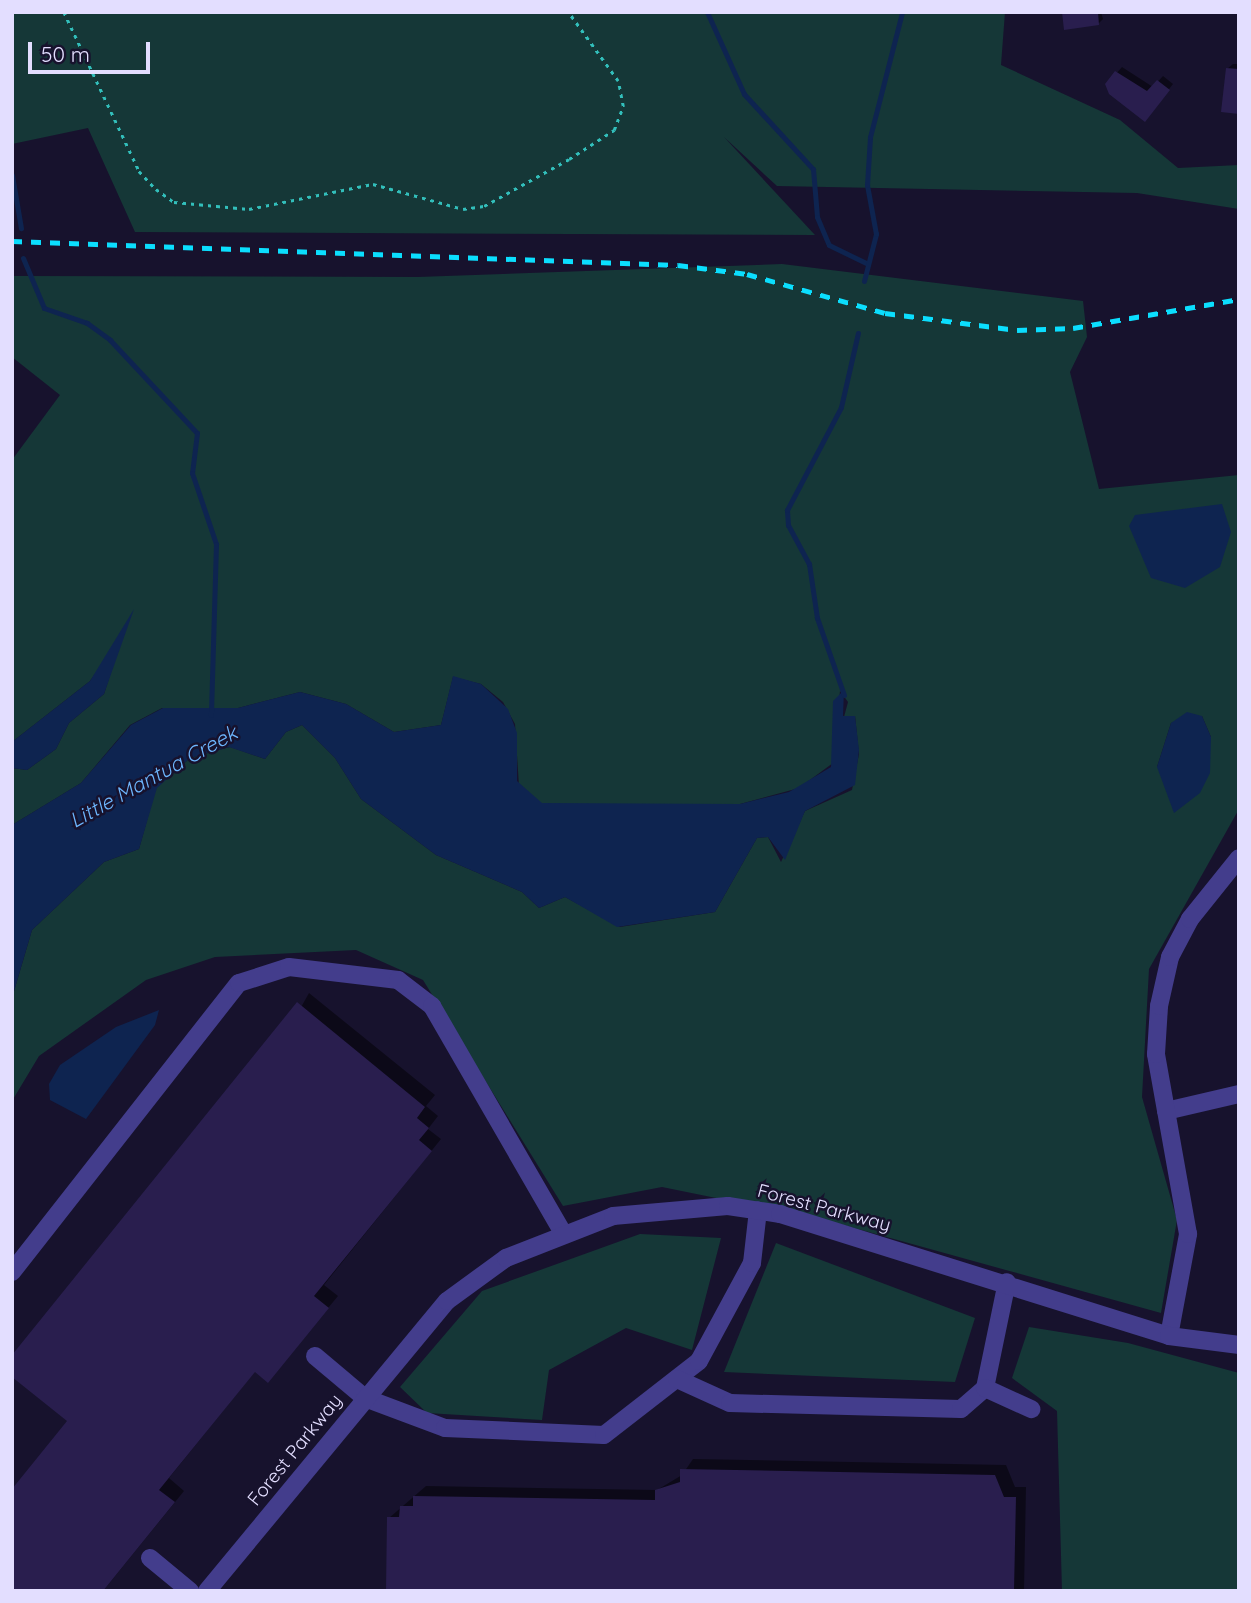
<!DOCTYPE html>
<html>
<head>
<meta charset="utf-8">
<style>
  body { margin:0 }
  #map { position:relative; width:1251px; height:1603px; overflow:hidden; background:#17122d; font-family:Quicksand,sans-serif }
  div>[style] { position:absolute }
  .green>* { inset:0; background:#153737 }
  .water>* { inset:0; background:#0e2450 }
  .shadow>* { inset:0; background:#0007 }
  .stream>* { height:5px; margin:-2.5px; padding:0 2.5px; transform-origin:2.5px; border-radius:2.5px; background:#0e2450 }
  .building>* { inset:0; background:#291e4e }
  .path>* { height:2.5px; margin-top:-1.25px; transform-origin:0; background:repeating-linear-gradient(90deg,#32bfbb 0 3.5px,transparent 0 8.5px) }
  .minor>* { height:18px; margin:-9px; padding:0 9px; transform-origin:9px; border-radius:9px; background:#433d8c }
  .rail>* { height:5px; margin-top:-2.5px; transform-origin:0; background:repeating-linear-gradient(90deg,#0bdefe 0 10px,transparent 0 19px) }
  span { translate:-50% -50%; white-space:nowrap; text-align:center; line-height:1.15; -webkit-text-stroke:5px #17122d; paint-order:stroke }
  .street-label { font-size:19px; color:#e3deff }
  .water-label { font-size:21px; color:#6db6fe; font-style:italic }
  .frame { position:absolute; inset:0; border:14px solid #e3deff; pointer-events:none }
  .scale { position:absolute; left:28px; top:42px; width:122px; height:32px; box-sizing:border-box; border:4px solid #e3deff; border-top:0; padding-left:9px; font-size:21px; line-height:24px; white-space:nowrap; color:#e3deff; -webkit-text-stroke:5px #17122d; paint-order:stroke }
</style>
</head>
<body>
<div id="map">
  <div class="green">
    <div style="clip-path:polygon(12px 12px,1005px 12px,1001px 65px,1120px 120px,1178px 168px,1239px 165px,1239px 209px,1137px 193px,777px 186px,724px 137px,815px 235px,135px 232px,88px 128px,12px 144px)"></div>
    <div style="clip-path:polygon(evenodd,782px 264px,1083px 301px,1087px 337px,1070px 372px,1099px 489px,1239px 475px,1239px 809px,1149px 969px,1142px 1097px,1177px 1220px,1161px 1313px,829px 1221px,662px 1187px,563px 1206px,423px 980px,356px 950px,215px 957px,146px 980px,39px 1056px,12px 1101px,12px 998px,32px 930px,104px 862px,139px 849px,156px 788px,190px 758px,230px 747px,265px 759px,286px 732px,302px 725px,335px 758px,361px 799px,436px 855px,522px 892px,539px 908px,565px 897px,620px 927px,715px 912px,757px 838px,768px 837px,781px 862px,805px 811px,852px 790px,859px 754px,855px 716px,844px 717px,848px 702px,840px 691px,833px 763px,799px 788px,740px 804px,554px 806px,533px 801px,519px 786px,515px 724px,503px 702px,481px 684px,453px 677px,441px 725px,394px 732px,346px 704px,300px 692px,238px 708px,162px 708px,130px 725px,81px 783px,12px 825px,12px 768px,27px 770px,56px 749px,69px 723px,104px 694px,113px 666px,109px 655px,90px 681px,12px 742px,12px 460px,60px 395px,12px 357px,12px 276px,418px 277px,782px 264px,1202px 716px,1211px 737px,1157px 767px,1171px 723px,1202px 716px)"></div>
    <div style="clip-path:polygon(640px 1234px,721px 1238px,692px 1350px,626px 1328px,549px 1370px,542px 1420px,427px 1413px,400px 1387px,482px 1291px)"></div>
    <div style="clip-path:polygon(776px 1243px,975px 1318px,955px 1382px,724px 1372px)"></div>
    <div style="clip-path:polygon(1029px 1327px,1128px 1343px,1239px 1373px,1239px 1591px,1062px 1591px,1057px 1411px,1012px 1378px)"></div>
  </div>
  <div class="water">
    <div style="clip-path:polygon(1222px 504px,1231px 532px,1220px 567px,1185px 588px,1151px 578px,1129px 526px,1135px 515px)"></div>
    <div style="clip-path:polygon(134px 609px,104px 694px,69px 723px,56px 749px,27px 770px,12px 768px,12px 742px,90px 681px)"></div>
    <div style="clip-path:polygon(453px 676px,481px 684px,508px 709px,517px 733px,517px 781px,542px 803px,740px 804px,789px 792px,831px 767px,833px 701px,844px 690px,843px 716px,855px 716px,859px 750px,855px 785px,805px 811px,785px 860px,768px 837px,757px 838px,715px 912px,617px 927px,565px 897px,539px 908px,522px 892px,436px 855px,361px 799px,335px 758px,302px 725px,286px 732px,265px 759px,229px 747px,190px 758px,157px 788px,139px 849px,104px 862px,32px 930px,12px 998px,12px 825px,81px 783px,131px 725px,163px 708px,238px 708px,300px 692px,346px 704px,394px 732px,441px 725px)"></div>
    <div style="clip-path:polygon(1187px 712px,1202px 716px,1211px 737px,1210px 773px,1200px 793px,1174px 813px,1157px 767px,1171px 723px)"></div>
    <div style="clip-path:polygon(159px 1010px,155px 1025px,86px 1119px,50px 1100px,49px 1084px,60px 1065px,116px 1027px)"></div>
  </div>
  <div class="shadow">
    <div style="clip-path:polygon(1064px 12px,1101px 12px,1103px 19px,1099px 23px)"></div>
    <div style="clip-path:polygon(1233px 64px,1239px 64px,1239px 109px,1227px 69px)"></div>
    <div style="clip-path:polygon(1122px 67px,1153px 87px,1163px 76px,1173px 84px,1149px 115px,1107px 84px)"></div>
    <div style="clip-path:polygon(309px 993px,435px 1095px,426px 1106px,438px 1116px,428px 1129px,441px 1139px,324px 1285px,338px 1296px,268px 1381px,256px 1370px,169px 1478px,184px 1491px,103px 1591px,12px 1591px,69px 1421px)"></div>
    <div style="clip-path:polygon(693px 1459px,1006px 1465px,1015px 1487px,1026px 1487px,1024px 1591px,387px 1591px,389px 1518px,426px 1486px,657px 1490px,682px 1475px)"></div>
  </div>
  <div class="stream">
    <div style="left:707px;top:12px;width:90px;rotate:65.7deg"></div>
    <div style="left:744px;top:94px;width:102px;rotate:47.4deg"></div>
    <div style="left:813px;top:169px;width:48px;rotate:85.2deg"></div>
    <div style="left:817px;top:217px;width:30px;rotate:67deg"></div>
    <div style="left:829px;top:245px;width:43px;rotate:26deg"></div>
    <div style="left:12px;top:175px;width:54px;rotate:80.4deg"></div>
    <div style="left:23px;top:258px;width:54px;rotate:67.2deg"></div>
    <div style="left:44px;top:308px;width:46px;rotate:19.2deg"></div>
    <div style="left:87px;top:323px;width:29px;rotate:36deg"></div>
    <div style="left:110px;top:340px;width:127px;rotate:46.9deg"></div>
    <div style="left:197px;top:433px;width:40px;rotate:97.1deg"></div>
    <div style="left:192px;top:473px;width:75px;rotate:71.3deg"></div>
    <div style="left:216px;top:544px;width:171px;rotate:91.7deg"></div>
    <div style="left:864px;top:281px;width:49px;rotate:-75.7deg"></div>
    <div style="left:876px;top:234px;width:50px;rotate:-100.4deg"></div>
    <div style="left:867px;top:185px;width:48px;rotate:-86.4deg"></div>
    <div style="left:870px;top:137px;width:129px;rotate:-75.6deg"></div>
    <div style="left:844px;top:695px;width:82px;rotate:-109.3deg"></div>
    <div style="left:817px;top:618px;width:55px;rotate:-98.4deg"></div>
    <div style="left:809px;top:564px;width:44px;rotate:-118.3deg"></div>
    <div style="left:788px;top:525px;width:15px;rotate:-94deg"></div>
    <div style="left:787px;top:510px;width:116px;rotate:-62.3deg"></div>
    <div style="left:841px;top:407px;width:76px;rotate:-77.1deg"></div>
  </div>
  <div class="building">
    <div style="clip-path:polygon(1062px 12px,1098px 12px,1099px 25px,1064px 30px)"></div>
    <div style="clip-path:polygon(1226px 68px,1239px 69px,1239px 114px,1221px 112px)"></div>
    <div style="clip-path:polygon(1115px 71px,1147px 91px,1157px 80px,1170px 90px,1145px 122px,1109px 94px,1105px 84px)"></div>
    <div style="clip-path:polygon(297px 1002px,425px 1107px,417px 1118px,429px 1128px,419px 1140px,432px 1151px,314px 1296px,329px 1308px,268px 1383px,255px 1372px,159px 1490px,175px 1502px,103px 1591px,12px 1591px,12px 1489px,67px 1421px,12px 1377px,12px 1355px)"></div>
    <div style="clip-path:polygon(680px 1469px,995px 1475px,1004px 1497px,1016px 1497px,1014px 1591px,386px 1591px,387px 1517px,399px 1517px,400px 1506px,413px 1506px,413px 1496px,655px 1500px,655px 1490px,680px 1482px)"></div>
  </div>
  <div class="path">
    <div style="left:64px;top:12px;width:176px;rotate:64.7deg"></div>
    <div style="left:139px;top:171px;width:25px;rotate:47deg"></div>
    <div style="left:156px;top:189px;width:22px;rotate:36deg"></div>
    <div style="left:174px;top:202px;width:75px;rotate:5.3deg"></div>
    <div style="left:249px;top:209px;width:126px;rotate:-11.4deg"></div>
    <div style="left:373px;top:184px;width:93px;rotate:15.5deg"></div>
    <div style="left:463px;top:209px;width:21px;rotate:-8deg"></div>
    <div style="left:484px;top:206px;width:97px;rotate:-28.9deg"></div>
    <div style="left:569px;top:159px;width:54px;rotate:-32.8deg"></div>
    <div style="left:614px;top:130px;width:26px;rotate:-69deg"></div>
    <div style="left:623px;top:106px;width:25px;rotate:-101deg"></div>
    <div style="left:618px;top:81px;width:85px;rotate:-125.9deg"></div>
  </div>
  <div class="minor">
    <div style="left:1166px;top:1111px;width:75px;rotate:-13.1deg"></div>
    <div style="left:12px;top:1272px;width:367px;rotate:-51.9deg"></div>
    <div style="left:239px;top:983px;width:52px;rotate:-17.7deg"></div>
    <div style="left:289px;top:967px;width:110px;rotate:6.8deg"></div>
    <div style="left:398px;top:980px;width:43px;rotate:37.4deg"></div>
    <div style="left:432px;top:1006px;width:260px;rotate:60deg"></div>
    <div style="left:1169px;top:1336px;width:104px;rotate:-79.4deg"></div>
    <div style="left:1188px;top:1234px;width:183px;rotate:-100.1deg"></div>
    <div style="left:1156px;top:1054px;width:48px;rotate:-86.4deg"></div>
    <div style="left:1159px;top:1006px;width:50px;rotate:-77.3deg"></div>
    <div style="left:1170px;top:957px;width:43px;rotate:-62.2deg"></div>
    <div style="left:1190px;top:919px;width:78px;rotate:-51.2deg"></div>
    <div style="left:315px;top:1356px;width:65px;rotate:40deg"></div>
    <div style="left:365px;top:1398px;width:85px;rotate:20.6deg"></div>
    <div style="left:445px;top:1428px;width:159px;rotate:2.5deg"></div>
    <div style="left:604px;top:1435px;width:120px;rotate:-37.9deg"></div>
    <div style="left:699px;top:1361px;width:111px;rotate:-61.6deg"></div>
    <div style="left:752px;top:1263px;width:53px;rotate:-83.5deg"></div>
    <div style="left:677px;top:1379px;width:58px;rotate:24.4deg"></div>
    <div style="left:730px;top:1403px;width:231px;rotate:1.5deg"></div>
    <div style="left:961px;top:1409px;width:32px;rotate:-41deg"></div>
    <div style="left:985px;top:1388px;width:108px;rotate:-78.3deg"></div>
    <div style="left:985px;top:1388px;width:51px;rotate:24.5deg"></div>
    <div style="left:150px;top:1558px;width:52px;rotate:39.5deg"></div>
    <div style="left:207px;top:1591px;width:376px;rotate:-50.4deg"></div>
    <div style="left:447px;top:1301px;width:73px;rotate:-36.1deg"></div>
    <div style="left:506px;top:1258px;width:115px;rotate:-21.4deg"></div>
    <div style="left:613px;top:1216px;width:115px;rotate:-5deg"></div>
    <div style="left:728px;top:1206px;width:53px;rotate:8.7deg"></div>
    <div style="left:780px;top:1214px;width:408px;rotate:17.4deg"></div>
    <div style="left:1169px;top:1336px;width:71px;rotate:7.3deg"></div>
  </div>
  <div class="rail">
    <div style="left:12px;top:241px;width:666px;rotate:2.06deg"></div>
    <div style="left:678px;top:265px;width:70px;rotate:7.4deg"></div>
    <div style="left:747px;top:274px;width:143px;rotate:15.8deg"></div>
    <div style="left:885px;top:313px;width:133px;rotate:7.3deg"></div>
    <div style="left:1017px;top:330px;width:56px;rotate:-2deg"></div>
    <div style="left:1073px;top:328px;width:169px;rotate:-9.9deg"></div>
  </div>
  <div class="street-label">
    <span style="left:824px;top:1208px;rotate:15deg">Forest Parkway</span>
    <span style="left:295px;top:1450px;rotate:-51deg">Forest Parkway</span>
  </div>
  <div class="water-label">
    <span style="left:153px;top:776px;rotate:-29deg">Little Mantua Creek</span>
  </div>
  <div class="frame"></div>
  <div class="scale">50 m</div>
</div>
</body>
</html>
